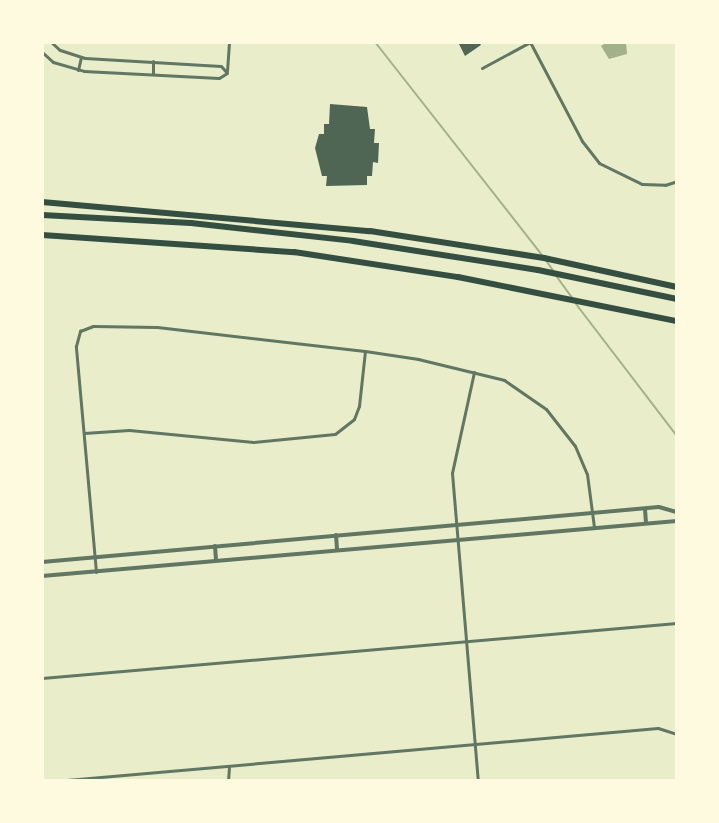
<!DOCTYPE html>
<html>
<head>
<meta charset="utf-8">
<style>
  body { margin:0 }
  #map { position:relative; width:719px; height:823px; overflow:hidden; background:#e9edc9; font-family:"Source Sans 3",sans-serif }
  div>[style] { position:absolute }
  .water>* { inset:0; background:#a3b18a }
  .stream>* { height:2px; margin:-1px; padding:0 1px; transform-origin:1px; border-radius:1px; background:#a3b18a }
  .building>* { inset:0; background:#4f6655 }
  .minor>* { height:3px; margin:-1.5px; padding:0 1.5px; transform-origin:1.5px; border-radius:1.5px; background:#617663 }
  .tertiary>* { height:4px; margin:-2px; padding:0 2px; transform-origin:2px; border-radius:2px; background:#617663 }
  .motorway>* { height:6px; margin:-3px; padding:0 3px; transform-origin:3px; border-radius:3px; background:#344e41 }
  span { translate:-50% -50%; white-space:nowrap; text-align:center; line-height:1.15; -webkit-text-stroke:5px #fefae0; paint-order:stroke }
  .frame { position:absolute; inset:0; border:44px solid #fefae0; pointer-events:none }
</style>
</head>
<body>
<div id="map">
  <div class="water">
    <div style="clip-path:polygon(607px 42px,626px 42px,627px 54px,609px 59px,601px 46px)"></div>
  </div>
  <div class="stream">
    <div style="left:375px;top:42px;width:271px;rotate:51.9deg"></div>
    <div style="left:545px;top:259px;width:16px;rotate:55deg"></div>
    <div style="left:557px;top:277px;width:27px;rotate:54deg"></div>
    <div style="left:576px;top:304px;width:166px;rotate:52.6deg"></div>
  </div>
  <div class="building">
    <div style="clip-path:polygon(458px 42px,479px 42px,481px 45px,465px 56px)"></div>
    <div style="clip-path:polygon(330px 104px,367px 107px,370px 129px,375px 129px,374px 143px,379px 143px,378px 163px,373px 162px,372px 176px,367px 176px,367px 185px,326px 186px,327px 176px,322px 176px,315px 148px,319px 134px,324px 134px,324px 124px,329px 124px)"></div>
  </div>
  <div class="minor">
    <div style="left:51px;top:42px;width:12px;rotate:42deg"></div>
    <div style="left:60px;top:50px;width:26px;rotate:18deg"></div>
    <div style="left:85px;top:58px;width:136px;rotate:3.4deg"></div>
    <div style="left:221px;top:66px;width:9px;rotate:49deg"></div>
    <div style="left:530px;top:42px;width:112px;rotate:62.3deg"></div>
    <div style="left:582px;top:141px;width:28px;rotate:52deg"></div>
    <div style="left:599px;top:163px;width:48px;rotate:26deg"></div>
    <div style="left:642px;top:184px;width:23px;rotate:2deg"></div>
    <div style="left:665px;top:185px;width:13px;rotate:-18deg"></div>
    <div style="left:42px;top:52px;width:15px;rotate:42deg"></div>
    <div style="left:53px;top:62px;width:32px;rotate:16deg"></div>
    <div style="left:84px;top:71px;width:135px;rotate:3deg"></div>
    <div style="left:219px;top:78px;width:9px;rotate:-32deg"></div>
    <div style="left:482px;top:68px;width:55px;rotate:-28.4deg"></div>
    <div style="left:78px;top:70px;width:13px;rotate:-77deg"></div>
    <div style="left:227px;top:71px;width:29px;rotate:-86deg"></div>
    <div style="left:153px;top:74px;width:13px;rotate:-90deg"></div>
    <div style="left:474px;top:372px;width:103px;rotate:102.3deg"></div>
    <div style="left:452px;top:473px;width:309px;rotate:85.2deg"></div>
    <div style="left:84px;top:433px;width:45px;rotate:-3.8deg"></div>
    <div style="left:129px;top:430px;width:125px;rotate:5.5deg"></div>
    <div style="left:253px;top:442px;width:82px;rotate:-5.6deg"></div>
    <div style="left:335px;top:434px;width:24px;rotate:-38deg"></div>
    <div style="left:354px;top:419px;width:14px;rotate:-69deg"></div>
    <div style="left:359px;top:406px;width:55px;rotate:-83.8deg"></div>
    <div style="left:96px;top:572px;width:227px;rotate:-95.1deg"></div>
    <div style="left:76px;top:346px;width:16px;rotate:-75deg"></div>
    <div style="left:80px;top:331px;width:14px;rotate:-21deg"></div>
    <div style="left:93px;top:326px;width:64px;rotate:0.9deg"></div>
    <div style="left:157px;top:327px;width:209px;rotate:6.6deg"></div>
    <div style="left:365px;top:351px;width:54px;rotate:8.6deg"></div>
    <div style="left:418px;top:359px;width:89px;rotate:13.7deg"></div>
    <div style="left:504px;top:380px;width:51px;rotate:34.6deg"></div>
    <div style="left:546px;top:409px;width:47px;rotate:51.9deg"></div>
    <div style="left:575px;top:446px;width:30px;rotate:67deg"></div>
    <div style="left:587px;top:474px;width:53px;rotate:82.5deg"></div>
    <div style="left:42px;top:678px;width:637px;rotate:-4.95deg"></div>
    <div style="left:55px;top:781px;width:605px;rotate:-5.02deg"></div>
    <div style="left:658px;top:728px;width:20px;rotate:18deg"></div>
    <div style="left:228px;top:781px;width:15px;rotate:-86deg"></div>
  </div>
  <div class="tertiary">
    <div style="left:645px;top:509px;width:13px;rotate:86deg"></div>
    <div style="left:336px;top:535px;width:15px;rotate:86deg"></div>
    <div style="left:215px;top:546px;width:14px;rotate:86deg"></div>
    <div style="left:42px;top:562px;width:619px;rotate:-5.09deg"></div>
    <div style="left:659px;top:507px;width:19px;rotate:16deg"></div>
    <div style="left:42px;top:576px;width:637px;rotate:-4.95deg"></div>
  </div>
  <div class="motorway">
    <div style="left:42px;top:202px;width:329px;rotate:5.1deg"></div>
    <div style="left:370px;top:231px;width:176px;rotate:8.8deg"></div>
    <div style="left:544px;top:258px;width:136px;rotate:12.3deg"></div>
    <div style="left:42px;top:215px;width:149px;rotate:3.1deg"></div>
    <div style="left:191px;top:223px;width:163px;rotate:6.3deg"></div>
    <div style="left:353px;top:241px;width:187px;rotate:8.9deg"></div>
    <div style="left:538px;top:270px;width:142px;rotate:11.8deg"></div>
    <div style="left:42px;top:235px;width:253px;rotate:3.9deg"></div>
    <div style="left:294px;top:252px;width:166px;rotate:8.7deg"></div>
    <div style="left:458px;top:277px;width:223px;rotate:11.4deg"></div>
  </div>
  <div class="frame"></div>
</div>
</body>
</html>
